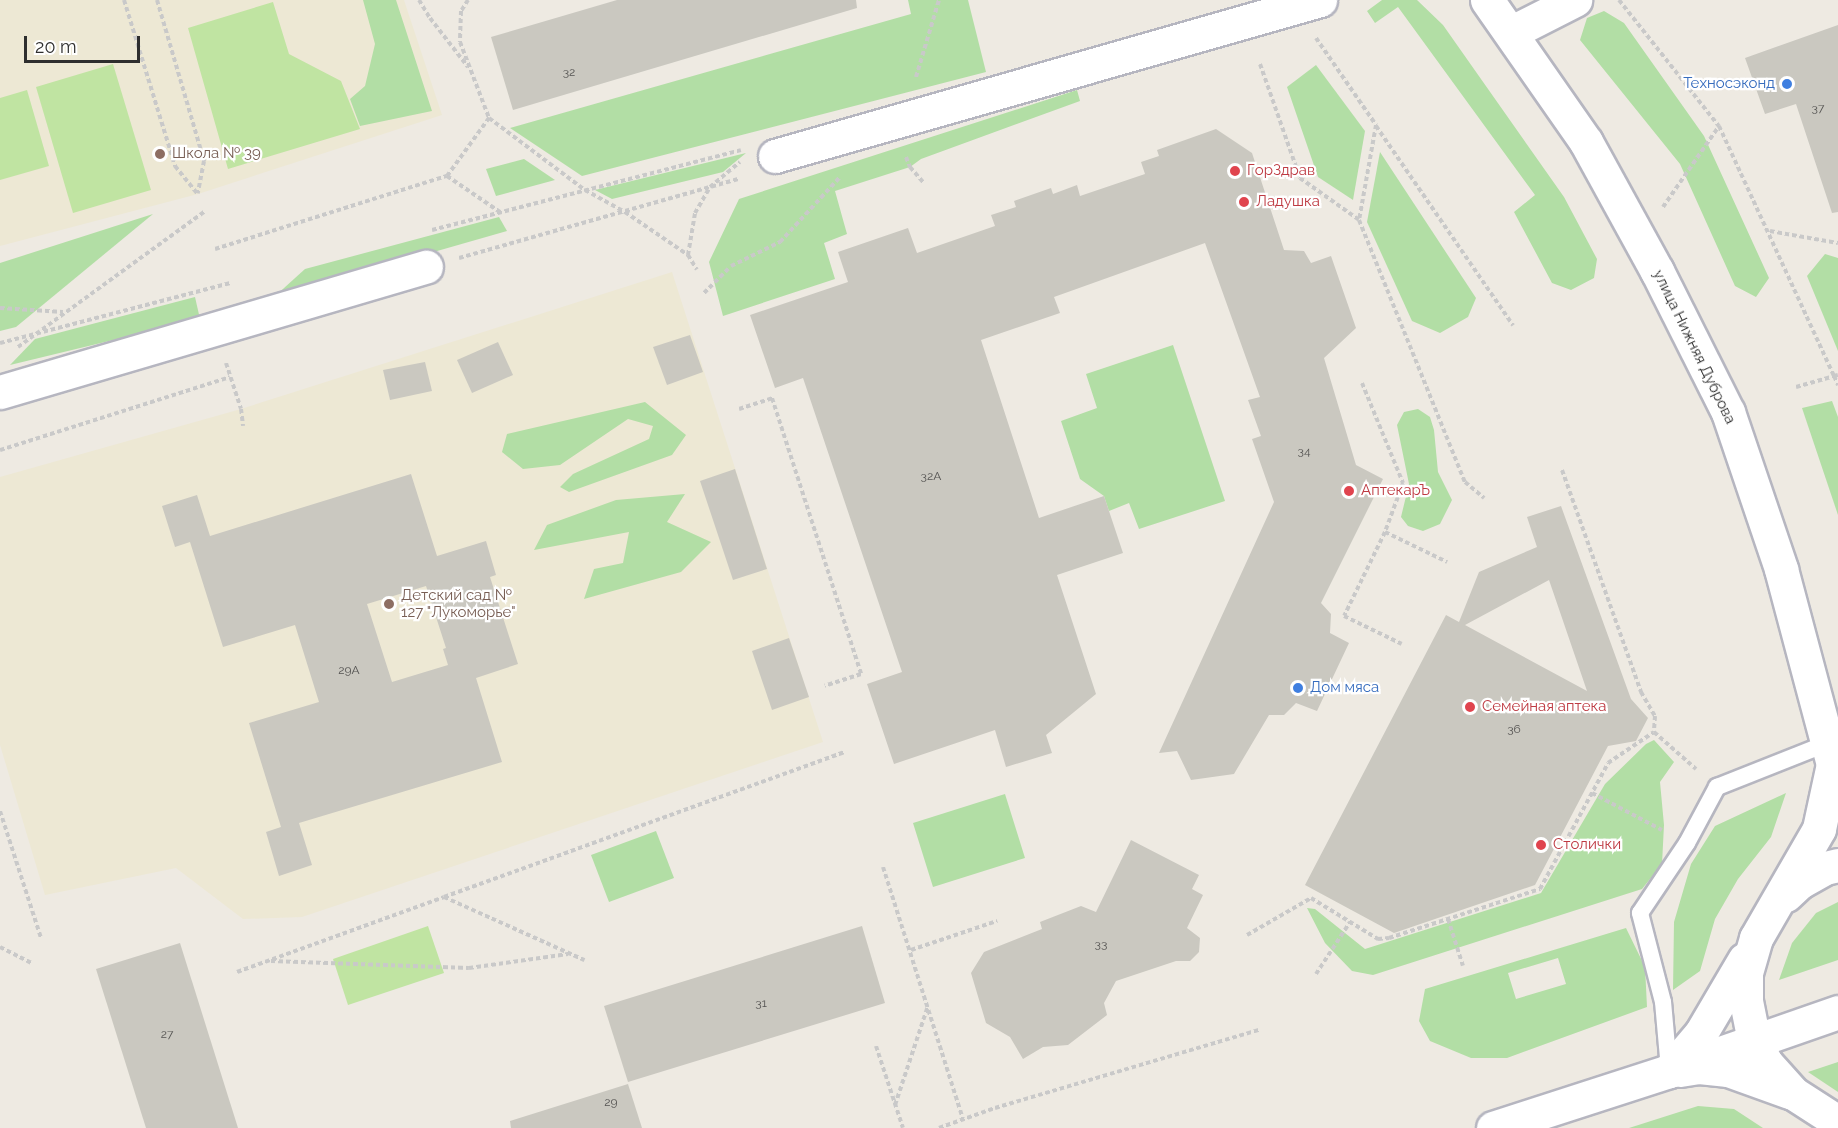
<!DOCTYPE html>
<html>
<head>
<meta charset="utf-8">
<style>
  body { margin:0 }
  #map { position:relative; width:1838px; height:1128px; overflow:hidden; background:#eeeae2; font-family:Raleway,sans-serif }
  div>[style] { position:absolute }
  .education>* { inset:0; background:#ede8d4 }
  .green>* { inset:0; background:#b2dea5 }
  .pitch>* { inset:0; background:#c0e4a2 }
  .building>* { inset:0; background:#cac8c0 }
  .path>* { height:4px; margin-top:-2px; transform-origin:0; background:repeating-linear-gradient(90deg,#c9c9c9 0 4.5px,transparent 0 7.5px) }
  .roads { filter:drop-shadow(2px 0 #b6b6c0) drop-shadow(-2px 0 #b6b6c0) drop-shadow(0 2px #b6b6c0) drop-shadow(0 -2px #b6b6c0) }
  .service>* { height:16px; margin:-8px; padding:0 8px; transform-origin:8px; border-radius:8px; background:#fff }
  .minor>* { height:33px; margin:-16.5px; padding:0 16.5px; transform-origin:16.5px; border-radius:16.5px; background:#fff }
  .tertiary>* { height:33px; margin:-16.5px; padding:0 16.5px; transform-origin:16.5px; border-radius:16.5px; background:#fff }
  .secondary>* { height:33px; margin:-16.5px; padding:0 16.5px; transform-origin:16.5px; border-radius:16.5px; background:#fff }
  .dots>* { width:16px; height:16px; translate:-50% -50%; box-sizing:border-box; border:3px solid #fff; border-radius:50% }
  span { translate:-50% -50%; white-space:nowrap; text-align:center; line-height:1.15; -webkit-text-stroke:4.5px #fff; paint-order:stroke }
  .number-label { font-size:12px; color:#555452 }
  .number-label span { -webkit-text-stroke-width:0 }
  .shop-label { font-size:15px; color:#366cbe }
  .right { translate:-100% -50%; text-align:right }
  .left { translate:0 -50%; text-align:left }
  .education-label { font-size:15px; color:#785e54 }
  .health-label { font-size:15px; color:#be3a42 }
  .street-label { font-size:15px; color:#2e2e2e }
  .scale { position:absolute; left:24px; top:36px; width:116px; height:27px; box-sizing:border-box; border:3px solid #2e2e2e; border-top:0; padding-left:8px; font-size:18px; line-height:21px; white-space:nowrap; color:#2e2e2e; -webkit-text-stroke:4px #fff; paint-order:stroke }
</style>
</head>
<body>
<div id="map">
  <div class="education">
    <div style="clip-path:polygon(0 0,404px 0,442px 115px,198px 194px,0 246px)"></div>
    <div style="clip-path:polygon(672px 272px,823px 742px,302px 917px,243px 919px,176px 868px,45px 895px,0 745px,0 477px,241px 409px)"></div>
  </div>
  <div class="green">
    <div style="clip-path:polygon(363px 0,396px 0,432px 111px,360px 126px,350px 99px,365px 86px,375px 44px)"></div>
    <div style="clip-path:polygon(908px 0,968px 0,986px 72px,582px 176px,510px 128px,911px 14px)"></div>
    <div style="clip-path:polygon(1382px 0,1417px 0,1443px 25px,1564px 197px,1597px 259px,1594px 278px,1571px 290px,1552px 283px,1514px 212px,1535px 195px,1398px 7px,1375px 23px,1367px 11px)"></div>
    <div style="clip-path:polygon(1604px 11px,1624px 23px,1704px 136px,1769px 278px,1756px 297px,1735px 286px,1680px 164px,1580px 40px,1587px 18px)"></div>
    <div style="clip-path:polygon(1316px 65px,1365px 131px,1353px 200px,1318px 177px,1287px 87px)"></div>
    <div style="clip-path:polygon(1077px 90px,1080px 101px,921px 159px,910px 167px,835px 191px,847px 234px,824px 243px,835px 279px,723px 316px,709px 262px,739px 199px)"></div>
    <div style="clip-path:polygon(1380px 152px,1476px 298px,1468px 317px,1440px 333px,1412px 321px,1367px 222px)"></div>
    <div style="clip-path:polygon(746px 153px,723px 172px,612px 199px,595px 190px)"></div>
    <div style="clip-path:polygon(524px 159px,555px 180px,496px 196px,486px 169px)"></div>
    <div style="clip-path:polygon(153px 214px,16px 327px,0 331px,0 263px)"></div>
    <div style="clip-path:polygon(499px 217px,507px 231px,273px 298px,305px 269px)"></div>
    <div style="clip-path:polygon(1825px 254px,1838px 258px,1838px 351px,1807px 276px)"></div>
    <div style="clip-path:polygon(195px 297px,200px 319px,10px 365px,35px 339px)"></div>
    <div style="clip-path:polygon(1173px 345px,1225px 501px,1139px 529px,1129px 503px,1109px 511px,1104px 496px,1080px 479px,1061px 421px,1097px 408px,1086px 374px)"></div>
    <div style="clip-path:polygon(1832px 401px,1838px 417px,1838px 515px,1802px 408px)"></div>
    <div style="clip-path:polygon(645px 402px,686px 435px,672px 455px,569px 492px,560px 487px,573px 474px,649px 439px,653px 426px,628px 419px,560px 465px,523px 469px,502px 452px,507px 434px)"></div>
    <div style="clip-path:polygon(1418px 409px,1430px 417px,1434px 430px,1438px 472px,1452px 500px,1440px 524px,1423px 531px,1408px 526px,1401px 517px,1409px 484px,1397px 425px,1404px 412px)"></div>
    <div style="clip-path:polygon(685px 494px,667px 522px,711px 542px,681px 572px,584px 599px,594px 569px,623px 563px,629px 532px,534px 550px,547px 525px,616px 500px)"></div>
    <div style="clip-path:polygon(1654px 740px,1674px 762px,1660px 782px,1664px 825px,1662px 864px,1642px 889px,1373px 975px,1352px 971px,1325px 943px,1307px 908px,1315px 909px,1365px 949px,1541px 893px,1605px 784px,1646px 744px)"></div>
    <div style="clip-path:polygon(1786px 793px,1771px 837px,1738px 879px,1715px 919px,1700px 971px,1673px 990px,1674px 922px,1691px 864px,1715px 826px)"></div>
    <div style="clip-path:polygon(1005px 794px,1025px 858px,933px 887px,913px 823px)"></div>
    <div style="clip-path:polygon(656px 831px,674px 878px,609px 902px,591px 855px)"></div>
    <div style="clip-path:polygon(1838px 902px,1838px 960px,1779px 980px,1792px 943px,1816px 913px)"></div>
    <div style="clip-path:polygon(evenodd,1626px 928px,1645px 967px,1647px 1007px,1507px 1058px,1471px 1058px,1430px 1041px,1419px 1021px,1425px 989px,1626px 928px,1558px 958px,1566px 984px,1516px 999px,1508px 973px,1558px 958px)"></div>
    <div style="clip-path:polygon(1838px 1062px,1838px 1092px,1808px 1072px)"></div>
    <div style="clip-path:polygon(1698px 1106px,1734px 1109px,1763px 1128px,1629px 1128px)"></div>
  </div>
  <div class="pitch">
    <div style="clip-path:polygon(273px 2px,289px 54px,341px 81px,360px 129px,228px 169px,188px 28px)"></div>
    <div style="clip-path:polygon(113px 64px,151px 190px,73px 213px,36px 87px)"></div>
    <div style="clip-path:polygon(27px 90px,49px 166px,0 180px,0 98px)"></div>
    <div style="clip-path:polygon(428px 926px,444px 973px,348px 1005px,333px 959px)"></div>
  </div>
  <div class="building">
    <div style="clip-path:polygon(617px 0,856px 0,857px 8px,513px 110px,491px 37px)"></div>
    <div style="clip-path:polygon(1838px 25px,1838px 212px,1832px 213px,1796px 104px,1765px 114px,1745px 58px)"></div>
    <div style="clip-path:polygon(1216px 129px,1252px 153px,1284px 250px,1304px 251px,1311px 263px,1331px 256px,1356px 328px,1324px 358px,1356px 465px,1383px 479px,1321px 603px,1331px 614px,1330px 633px,1349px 643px,1317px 711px,1296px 703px,1284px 715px,1269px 715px,1234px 774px,1191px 780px,1177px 751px,1159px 753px,1274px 502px,1252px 439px,1261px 436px,1248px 400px,1260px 397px,1205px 243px,1054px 297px,1060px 313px,981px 340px,1039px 518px,1104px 496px,1123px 553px,1057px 575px,1096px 694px,1046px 735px,1052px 753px,1006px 767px,995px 730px,894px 764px,867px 684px,902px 672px,803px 378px,775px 388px,750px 315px,848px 282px,838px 252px,908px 228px,917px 253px,995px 226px,991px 215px,1016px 207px,1014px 201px,1051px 188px,1053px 194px,1077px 185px,1080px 196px,1145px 174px,1141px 162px,1159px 156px,1157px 150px)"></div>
    <div style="clip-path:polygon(690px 335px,703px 372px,667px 385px,653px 347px)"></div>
    <div style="clip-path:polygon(498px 342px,513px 375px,472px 393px,457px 360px)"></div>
    <div style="clip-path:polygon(425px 362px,432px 391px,390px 400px,383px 370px)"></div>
    <div style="clip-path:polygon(735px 469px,767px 569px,733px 580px,700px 481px)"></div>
    <div style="clip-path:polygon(evenodd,411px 474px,437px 556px,486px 541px,496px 575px,490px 577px,518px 664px,476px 678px,502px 762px,299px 823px,312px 865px,279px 876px,266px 832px,281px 827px,249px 723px,319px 702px,295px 625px,223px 647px,190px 542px,175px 547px,162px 506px,197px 495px,210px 536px,411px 474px,426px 586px,446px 648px,443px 649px,448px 665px,392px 682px,367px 604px,426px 586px)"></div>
    <div style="clip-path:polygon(evenodd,1561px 506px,1631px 699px,1648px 718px,1636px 741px,1608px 746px,1535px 885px,1394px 933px,1305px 885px,1446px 615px,1459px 622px,1479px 572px,1537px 547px,1527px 517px,1561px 506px,1549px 580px,1587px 691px,1465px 625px,1549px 580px)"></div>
    <div style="clip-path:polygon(789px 638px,809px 697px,772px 710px,752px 651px)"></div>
    <div style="clip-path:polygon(1131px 840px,1199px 875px,1192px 889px,1203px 895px,1187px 928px,1200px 938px,1199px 952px,1190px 961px,1176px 961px,1116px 981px,1104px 1003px,1107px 1015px,1068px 1045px,1043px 1047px,1023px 1059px,1010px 1037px,986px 1023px,971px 973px,984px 952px,1042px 929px,1040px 922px,1081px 906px,1096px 912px)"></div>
    <div style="clip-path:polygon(862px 926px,885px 1003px,628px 1082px,604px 1006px)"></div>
    <div style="clip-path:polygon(180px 943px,238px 1128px,146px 1128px,128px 1071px,96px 969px)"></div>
    <div style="clip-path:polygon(628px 1084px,642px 1128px,511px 1128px,510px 1121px)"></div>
  </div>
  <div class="path">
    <div style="left:124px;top:0;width:174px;rotate:72.9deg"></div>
    <div style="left:175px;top:166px;width:36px;rotate:51deg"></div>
    <div style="left:157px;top:0;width:168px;rotate:73.7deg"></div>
    <div style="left:204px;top:161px;width:33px;rotate:101deg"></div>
    <div style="left:419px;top:0;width:21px;rotate:59deg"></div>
    <div style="left:430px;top:18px;width:62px;rotate:52.2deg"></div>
    <div style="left:468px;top:0;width:13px;rotate:122deg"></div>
    <div style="left:461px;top:11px;width:31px;rotate:92deg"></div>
    <div style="left:460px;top:42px;width:81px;rotate:69.1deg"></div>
    <div style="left:489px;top:118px;width:120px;rotate:36.9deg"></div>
    <div style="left:585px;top:190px;width:46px;rotate:28.8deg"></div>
    <div style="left:625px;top:212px;width:76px;rotate:34.3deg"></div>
    <div style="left:688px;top:255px;width:17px;rotate:59deg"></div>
    <div style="left:1619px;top:0;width:161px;rotate:51.6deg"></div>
    <div style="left:1719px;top:126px;width:275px;rotate:65.3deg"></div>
    <div style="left:1834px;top:376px;width:4px;rotate:-14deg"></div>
    <div style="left:1316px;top:38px;width:106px;rotate:55.4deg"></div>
    <div style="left:1376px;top:125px;width:97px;rotate:100.1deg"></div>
    <div style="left:1359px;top:220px;width:283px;rotate:68deg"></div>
    <div style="left:1465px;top:482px;width:25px;rotate:40deg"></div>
    <div style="left:1260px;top:64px;width:121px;rotate:70.7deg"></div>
    <div style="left:1300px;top:178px;width:72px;rotate:35.4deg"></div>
    <div style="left:916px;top:77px;width:80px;rotate:-73.4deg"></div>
    <div style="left:1376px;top:126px;width:242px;rotate:55.5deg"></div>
    <div style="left:906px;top:157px;width:11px;rotate:68deg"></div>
    <div style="left:910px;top:167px;width:21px;rotate:49deg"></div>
    <div style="left:447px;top:176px;width:64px;rotate:34.2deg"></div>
    <div style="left:1663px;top:207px;width:98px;rotate:-55.3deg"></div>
    <div style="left:432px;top:230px;width:319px;rotate:-14.5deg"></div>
    <div style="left:1770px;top:231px;width:69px;rotate:10deg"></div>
    <div style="left:215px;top:249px;width:243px;rotate:-17.5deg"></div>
    <div style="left:447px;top:176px;width:72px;rotate:-54.1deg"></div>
    <div style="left:688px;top:255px;width:43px;rotate:-80.5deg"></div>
    <div style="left:695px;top:213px;width:30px;rotate:-60deg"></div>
    <div style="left:710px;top:187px;width:39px;rotate:-40deg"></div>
    <div style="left:459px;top:258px;width:291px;rotate:-15.8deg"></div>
    <div style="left:704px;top:293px;width:38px;rotate:-45deg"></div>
    <div style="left:731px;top:266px;width:55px;rotate:-26.1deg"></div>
    <div style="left:780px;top:242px;width:88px;rotate:-47.3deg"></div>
    <div style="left:0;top:308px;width:63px;rotate:3.6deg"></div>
    <div style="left:0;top:343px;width:238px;rotate:-14.6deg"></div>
    <div style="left:18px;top:347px;width:230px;rotate:-36deg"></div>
    <div style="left:226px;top:363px;width:48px;rotate:71.9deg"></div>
    <div style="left:241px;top:409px;width:17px;rotate:83deg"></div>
    <div style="left:1362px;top:383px;width:108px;rotate:67.7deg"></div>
    <div style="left:1403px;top:483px;width:52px;rotate:110.2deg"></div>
    <div style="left:1385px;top:532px;width:93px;rotate:116deg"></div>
    <div style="left:1344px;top:616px;width:64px;rotate:25.8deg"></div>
    <div style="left:1796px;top:387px;width:40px;rotate:-16deg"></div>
    <div style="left:1834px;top:376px;width:10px;rotate:66deg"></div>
    <div style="left:739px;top:409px;width:35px;rotate:-18deg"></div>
    <div style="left:772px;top:398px;width:290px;rotate:72.1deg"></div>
    <div style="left:861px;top:674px;width:38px;rotate:162deg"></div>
    <div style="left:0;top:450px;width:241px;rotate:-17.6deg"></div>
    <div style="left:1562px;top:470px;width:236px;rotate:70.4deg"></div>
    <div style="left:1641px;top:692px;width:28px;rotate:60deg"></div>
    <div style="left:1655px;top:716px;width:16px;rotate:94deg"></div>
    <div style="left:1385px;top:532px;width:69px;rotate:25.8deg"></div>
    <div style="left:1654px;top:732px;width:56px;rotate:41.4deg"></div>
    <div style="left:1592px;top:793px;width:79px;rotate:27.9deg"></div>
    <div style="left:0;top:811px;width:133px;rotate:72.1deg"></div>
    <div style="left:883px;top:867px;width:264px;rotate:72.4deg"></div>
    <div style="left:444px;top:897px;width:426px;rotate:-19.9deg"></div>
    <div style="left:1448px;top:919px;width:49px;rotate:72.3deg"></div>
    <div style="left:1247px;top:935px;width:74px;rotate:-30deg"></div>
    <div style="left:1311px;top:898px;width:79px;rotate:31.5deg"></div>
    <div style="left:1378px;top:939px;width:11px;rotate:-5deg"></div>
    <div style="left:1389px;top:938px;width:159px;rotate:-18deg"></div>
    <div style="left:1540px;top:889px;width:143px;rotate:-61.6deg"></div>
    <div style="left:1608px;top:763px;width:55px;rotate:-34deg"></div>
    <div style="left:0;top:947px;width:35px;rotate:27deg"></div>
    <div style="left:911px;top:950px;width:91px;rotate:-18.6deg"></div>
    <div style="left:271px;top:961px;width:198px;rotate:2deg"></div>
    <div style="left:469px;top:968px;width:100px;rotate:-8deg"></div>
    <div style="left:237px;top:972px;width:220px;rotate:-19.9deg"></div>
    <div style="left:444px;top:897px;width:154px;rotate:24.2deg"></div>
    <div style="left:1316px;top:974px;width:62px;rotate:-56.8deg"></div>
    <div style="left:876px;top:1046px;width:86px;rotate:71.8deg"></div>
    <div style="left:895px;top:1105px;width:104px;rotate:-71.6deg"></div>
    <div style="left:939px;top:1128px;width:59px;rotate:-19.7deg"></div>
    <div style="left:995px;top:1108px;width:277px;rotate:-16.5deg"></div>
  </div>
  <div class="roads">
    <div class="service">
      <div style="left:1669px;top:1069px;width:67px;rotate:-95.1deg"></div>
      <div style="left:1663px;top:1002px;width:92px;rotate:-104.5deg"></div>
      <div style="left:1640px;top:913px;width:84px;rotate:-56.1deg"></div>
      <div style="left:1687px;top:843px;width:64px;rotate:-61.8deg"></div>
      <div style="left:1717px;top:787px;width:119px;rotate:-21.6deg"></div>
    </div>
    <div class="minor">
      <div style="left:1512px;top:32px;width:71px;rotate:-26.9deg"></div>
      <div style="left:775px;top:156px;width:567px;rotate:-15.97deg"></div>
      <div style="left:0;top:392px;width:444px;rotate:-16.4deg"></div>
    </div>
    <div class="tertiary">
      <div style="left:1487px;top:0;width:173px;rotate:55.1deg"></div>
      <div style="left:1586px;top:142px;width:147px;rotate:61.2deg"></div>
      <div style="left:1657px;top:271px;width:158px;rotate:63.3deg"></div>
      <div style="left:1728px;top:412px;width:166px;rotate:71.3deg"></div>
      <div style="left:1781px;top:569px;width:202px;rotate:75.1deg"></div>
      <div style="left:1833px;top:764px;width:9px;rotate:54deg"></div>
      <div style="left:1833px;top:764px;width:66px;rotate:102.2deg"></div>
      <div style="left:1819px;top:829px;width:126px;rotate:120deg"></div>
      <div style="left:1756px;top:938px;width:37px;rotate:106deg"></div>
      <div style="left:1746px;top:974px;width:27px;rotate:90deg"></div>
      <div style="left:1746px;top:1001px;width:41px;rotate:78.7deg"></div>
      <div style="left:1754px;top:1041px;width:26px;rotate:61deg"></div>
      <div style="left:1767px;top:1064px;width:39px;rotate:48deg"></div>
      <div style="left:1793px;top:1093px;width:54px;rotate:32.8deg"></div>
      <div style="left:1786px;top:895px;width:19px;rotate:-43deg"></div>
      <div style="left:1800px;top:882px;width:29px;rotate:-29deg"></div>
      <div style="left:1825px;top:868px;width:13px;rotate:-13deg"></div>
      <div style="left:1680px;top:1070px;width:19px;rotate:-9deg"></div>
      <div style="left:1699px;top:1067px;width:29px;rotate:6deg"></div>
      <div style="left:1728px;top:1070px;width:65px;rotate:19.8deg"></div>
      <div style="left:1669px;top:1071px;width:50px;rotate:-49.9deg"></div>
      <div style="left:1701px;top:1033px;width:85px;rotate:-59.5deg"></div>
    </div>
    <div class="secondary">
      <div style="left:1493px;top:1128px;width:185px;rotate:-17.9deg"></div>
      <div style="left:1669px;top:1071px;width:179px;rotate:-19.2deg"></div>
    </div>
  </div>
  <div class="dots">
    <div style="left:1787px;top:84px;background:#3f7fe0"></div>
    <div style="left:160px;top:154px;background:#8d6e63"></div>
    <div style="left:1235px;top:171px;background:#e0444e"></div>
    <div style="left:1244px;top:202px;background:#e0444e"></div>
    <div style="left:1349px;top:491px;background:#e0444e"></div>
    <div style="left:389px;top:604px;background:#8d6e63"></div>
    <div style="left:1298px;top:688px;background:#3f7fe0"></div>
    <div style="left:1470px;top:707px;background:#e0444e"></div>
    <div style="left:1541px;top:845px;background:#e0444e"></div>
  </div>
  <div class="number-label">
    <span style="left:569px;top:73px">32</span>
    <span style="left:1818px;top:109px">37</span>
    <span style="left:1304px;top:452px">34</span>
    <span style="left:931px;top:477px">32А</span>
    <span style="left:349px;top:671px">29А</span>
    <span style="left:1514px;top:730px">36</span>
    <span style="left:1101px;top:945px">33</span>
    <span style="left:761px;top:1004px">31</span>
    <span style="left:167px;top:1035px">27</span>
    <span style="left:611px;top:1103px">29</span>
  </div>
  <div class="shop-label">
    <span class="right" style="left:1775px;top:84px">Техносэконд</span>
    <span class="left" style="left:1310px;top:688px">Дом мяса</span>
  </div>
  <div class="education-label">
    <span class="left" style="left:172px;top:154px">Школа № 39</span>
    <span class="left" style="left:401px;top:604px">Детский сад №<br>127 "Лукоморье"</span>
  </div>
  <div class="health-label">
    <span class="left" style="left:1247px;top:171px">ГорЗдрав</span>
    <span class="left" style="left:1256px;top:202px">Ладушка</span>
    <span class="left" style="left:1361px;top:491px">АптекарЪ</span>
    <span class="left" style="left:1482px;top:707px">Семейная аптека</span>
    <span class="left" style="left:1553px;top:845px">Столички</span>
  </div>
  <div class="street-label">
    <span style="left:1694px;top:347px;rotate:64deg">улица Нижняя Дуброва</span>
  </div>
  <div class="scale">20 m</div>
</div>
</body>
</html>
